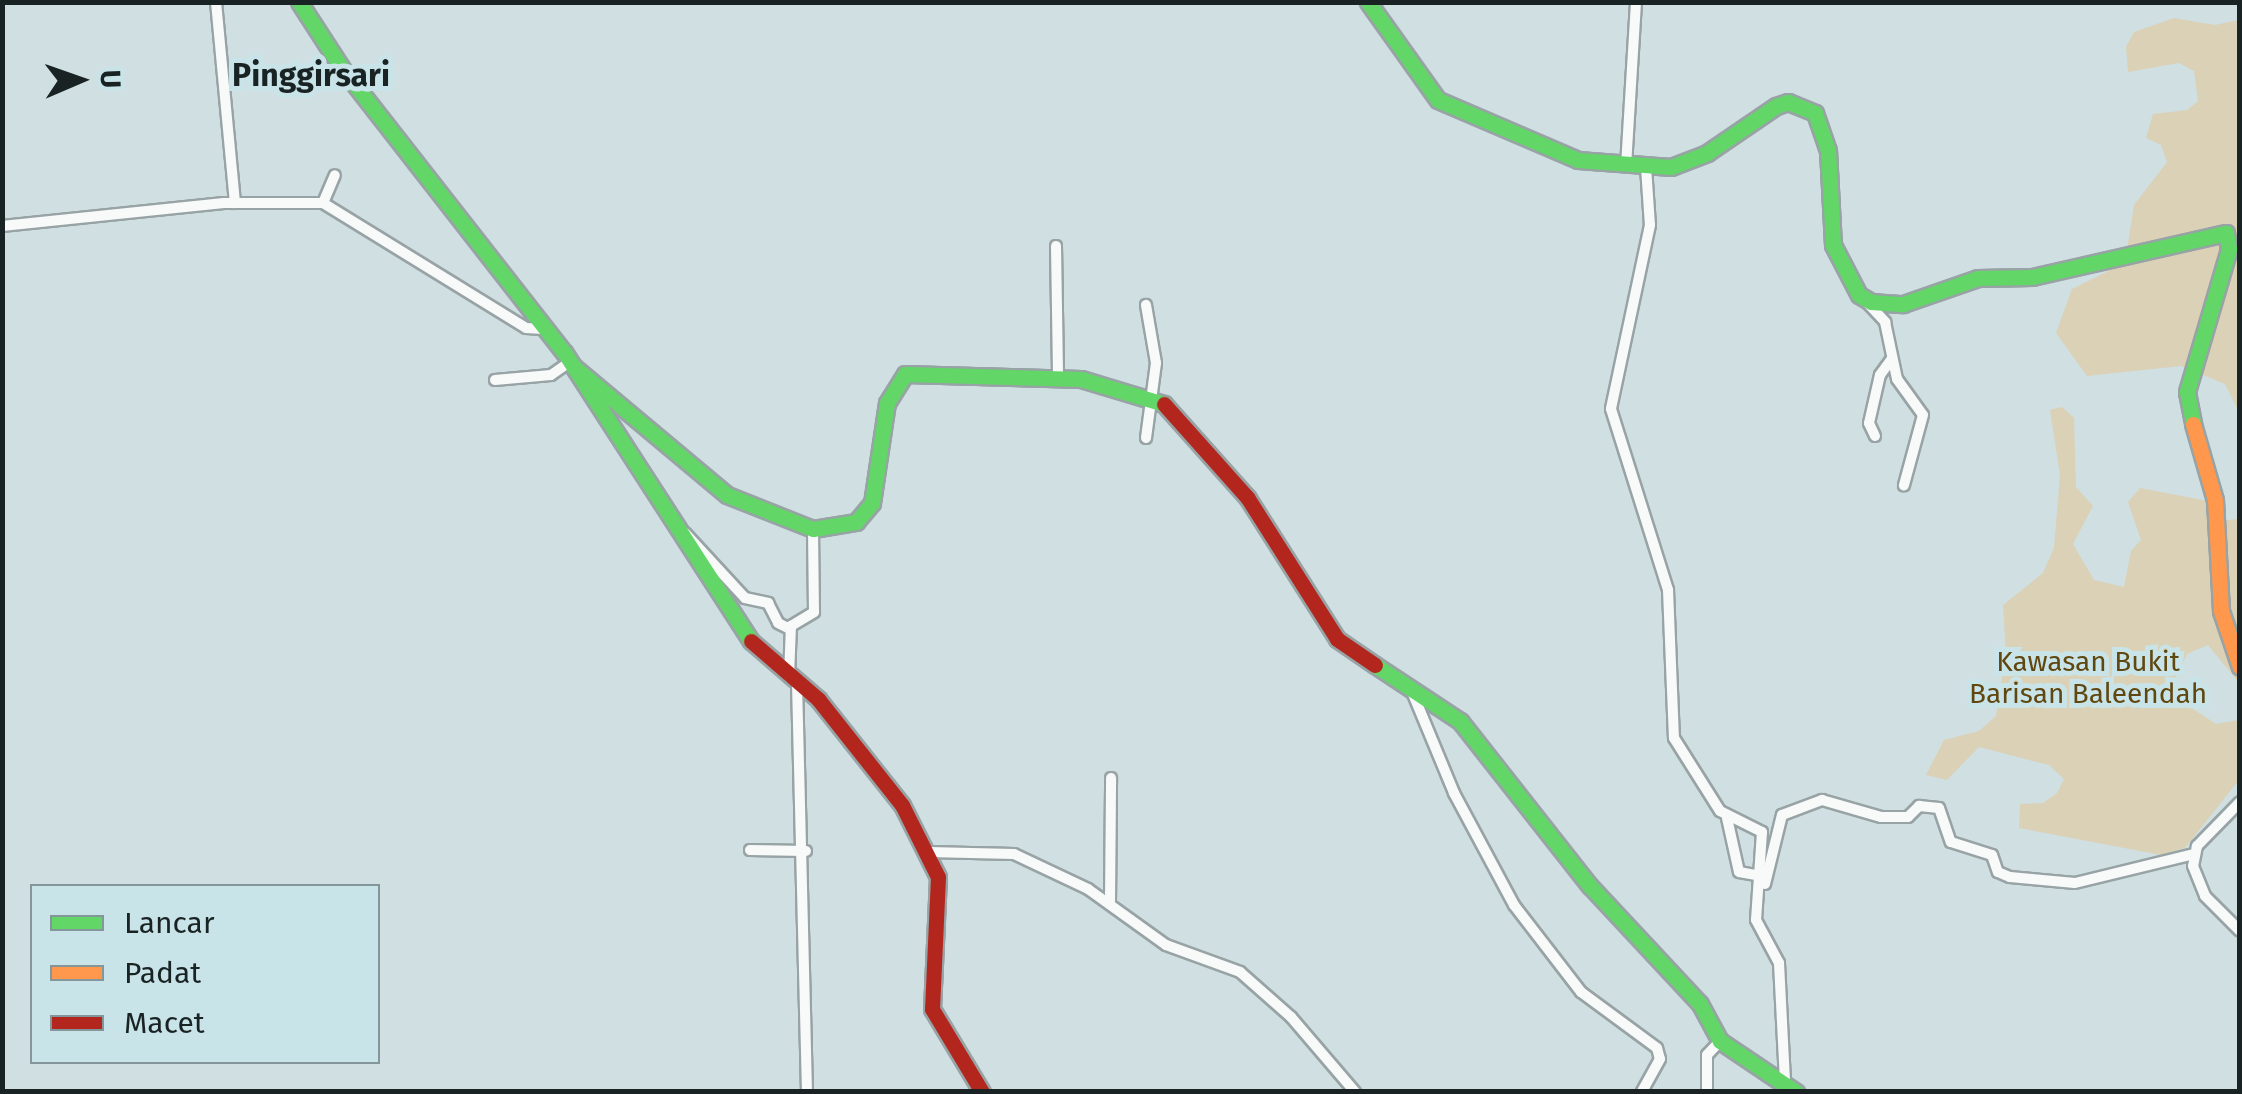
<!DOCTYPE html>
<html>
<head>
<meta charset="utf-8">
<style>
  body { margin:0 }
  #map { position:relative; width:2242px; height:1094px; overflow:hidden; background:#d0dfe1; font-family:"Fira Sans",sans-serif }
  div>[style] { position:absolute }
  .green>* { inset:0; background:#dad1b7 }
  .roads { filter:drop-shadow(2px 0 #98a3a5) drop-shadow(-2px 0 #98a3a5) drop-shadow(0 2px #98a3a5) drop-shadow(0 -2px #98a3a5) }
  .street>* { height:10px; margin:-5px; padding:0 5px; transform-origin:5px; border-radius:5px; background:#f8fafa }
  .fast>* { height:15px; margin:-7.5px; padding:0 7.5px; transform-origin:7.5px; border-radius:7.5px; background:#63d668 }
  .slow>* { height:15px; margin:-7.5px; padding:0 7.5px; transform-origin:7.5px; border-radius:7.5px; background:#ff974d }
  .jam>* { height:15px; margin:-7.5px; padding:0 7.5px; transform-origin:7.5px; border-radius:7.5px; background:#b3261e }
  span { translate:-50% -50%; white-space:nowrap; text-align:center; line-height:1.15; -webkit-text-stroke:10px #c9e4e8; paint-order:stroke }
  .park-label { font-size:28px; color:#604710 }
  .quarter-label { font-size:32px; color:#192324; font-weight:700 }
  .frame { position:absolute; inset:0; border:5px solid #192324; pointer-events:none }
  .legend { position:absolute; left:30px; top:884px; width:350px; height:180px; box-sizing:border-box; background:#c9e4e8; border:2px solid #83979a; margin:0; padding:12px 18px; list-style:none; font-size:30px; color:#192324 }
  .legend li { display:flex; align-items:center; gap:20px; height:50px }
  .legend b { width:50px; border:2px solid #83979a }
  .north { position:absolute; left:30px; top:30px; width:100px; height:100px; -webkit-text-stroke:8px #c9e4e8; paint-order:stroke; rotate:88deg; font-size:28px; font-weight:700; line-height:40px; text-align:center; color:#192324 }
  .north::after { content:''; display:block; margin:auto; width:35px; height:45px; background:#192324; clip-path:polygon(50% 0,100% 100%,50% 72%,0 100%) }
</style>
</head>
<body>
<div id="map">
  <div class="green">
    <div style="clip-path:polygon(2174px 18px,2215px 25px,2239px 20px,2239px 412px,2225px 384px,2181px 366px,2087px 376px,2056px 333px,2072px 289px,2125px 263px,2134px 205px,2167px 162px,2161px 145px,2146px 138px,2153px 114px,2187px 110px,2198px 101px,2194px 71px,2179px 63px,2128px 72px,2126px 47px,2134px 32px)"></div>
    <div style="clip-path:polygon(2062px 407px,2074px 418px,2076px 487px,2093px 506px,2073px 544px,2094px 580px,2124px 587px,2131px 551px,2141px 540px,2128px 502px,2140px 488px,2208px 501px,2219px 521px,2239px 519px,2239px 683px,2208px 645px,2187px 654px,2172px 687px,2173px 696px,2216px 724px,2239px 720px,2239px 780px,2185px 848px,2161px 855px,2019px 828px,2020px 804px,2043px 803px,2057px 793px,2064px 779px,2049px 765px,1979px 747px,1947px 780px,1926px 775px,1944px 740px,1979px 731px,1996px 716px,2006px 652px,2003px 605px,2043px 573px,2054px 548px,2060px 475px,2050px 410px)"></div>
  </div>
  <div class="roads">
    <div class="street">
      <div style="left:216px;top:2px;width:202px;rotate:84.6deg"></div>
      <div style="left:1626px;top:166px;width:164px;rotate:-86.5deg"></div>
      <div style="left:1646px;top:167px;width:58px;rotate:86.1deg"></div>
      <div style="left:1650px;top:225px;width:188px;rotate:102deg"></div>
      <div style="left:1611px;top:409px;width:190px;rotate:72.5deg"></div>
      <div style="left:1668px;top:590px;width:148px;rotate:87.7deg"></div>
      <div style="left:1674px;top:738px;width:86px;rotate:57.8deg"></div>
      <div style="left:1720px;top:811px;width:47px;rotate:26.6deg"></div>
      <div style="left:1762px;top:832px;width:88px;rotate:93.9deg"></div>
      <div style="left:1756px;top:920px;width:49px;rotate:61.9deg"></div>
      <div style="left:1779px;top:963px;width:118px;rotate:87.1deg"></div>
      <div style="left:323px;top:203px;width:30px;rotate:-67deg"></div>
      <div style="left:2px;top:226px;width:223px;rotate:-5.9deg"></div>
      <div style="left:224px;top:203px;width:99px"></div>
      <div style="left:323px;top:203px;width:238px;rotate:31.6deg"></div>
      <div style="left:526px;top:328px;width:22px;rotate:3deg"></div>
      <div style="left:1056px;top:246px;width:131px;rotate:89.1deg"></div>
      <div style="left:1863px;top:298px;width:33px;rotate:47deg"></div>
      <div style="left:1885px;top:322px;width:58px;rotate:78.1deg"></div>
      <div style="left:1897px;top:379px;width:44px;rotate:54.2deg"></div>
      <div style="left:1923px;top:415px;width:73px;rotate:105.2deg"></div>
      <div style="left:495px;top:380px;width:56px;rotate:-5.1deg"></div>
      <div style="left:551px;top:375px;width:24px;rotate:-35deg"></div>
      <div style="left:1875px;top:436px;width:14px;rotate:-115deg"></div>
      <div style="left:1869px;top:423px;width:49px;rotate:-77.1deg"></div>
      <div style="left:1880px;top:375px;width:19px;rotate:-54deg"></div>
      <div style="left:1146px;top:438px;width:76px;rotate:-82.4deg"></div>
      <div style="left:1156px;top:363px;width:59px;rotate:-99.8deg"></div>
      <div style="left:685px;top:533px;width:88px;rotate:47.3deg"></div>
      <div style="left:745px;top:598px;width:24px;rotate:12deg"></div>
      <div style="left:768px;top:603px;width:22px;rotate:63deg"></div>
      <div style="left:778px;top:623px;width:13px;rotate:27deg"></div>
      <div style="left:789px;top:677px;width:51px;rotate:-87.8deg"></div>
      <div style="left:791px;top:626px;width:27px;rotate:-31deg"></div>
      <div style="left:814px;top:612px;width:83px;rotate:-90.7deg"></div>
      <div style="left:797px;top:683px;width:409px;rotate:88.6deg"></div>
      <div style="left:1411px;top:689px;width:113px;rotate:67.5deg"></div>
      <div style="left:1454px;top:793px;width:127px;rotate:61.8deg"></div>
      <div style="left:1514px;top:905px;width:110px;rotate:52.4deg"></div>
      <div style="left:1581px;top:992px;width:94px;rotate:36.4deg"></div>
      <div style="left:1657px;top:1048px;width:11px;rotate:75deg"></div>
      <div style="left:1660px;top:1059px;width:38px;rotate:119deg"></div>
      <div style="left:2240px;top:802px;width:62px;rotate:134.3deg"></div>
      <div style="left:2197px;top:846px;width:20px;rotate:101deg"></div>
      <div style="left:2193px;top:866px;width:32px;rotate:68deg"></div>
      <div style="left:2205px;top:896px;width:49px;rotate:45deg"></div>
      <div style="left:1727px;top:818px;width:55px;rotate:77.5deg"></div>
      <div style="left:1739px;top:872px;width:22px;rotate:10deg"></div>
      <div style="left:750px;top:850px;width:56px;rotate:1deg"></div>
      <div style="left:928px;top:852px;width:86px;rotate:1.3deg"></div>
      <div style="left:1014px;top:854px;width:82px;rotate:25.3deg"></div>
      <div style="left:1088px;top:889px;width:96px;rotate:35.7deg"></div>
      <div style="left:1166px;top:945px;width:79px;rotate:20deg"></div>
      <div style="left:1240px;top:972px;width:68px;rotate:41.4deg"></div>
      <div style="left:1291px;top:1017px;width:99px;rotate:49.5deg"></div>
      <div style="left:1765px;top:884px;width:71px;rotate:-76.2deg"></div>
      <div style="left:1782px;top:815px;width:43px;rotate:-20.6deg"></div>
      <div style="left:1822px;top:800px;width:61px;rotate:16.1deg"></div>
      <div style="left:1881px;top:817px;width:27px"></div>
      <div style="left:1908px;top:817px;width:16px;rotate:-45deg"></div>
      <div style="left:1919px;top:806px;width:20px;rotate:6deg"></div>
      <div style="left:1939px;top:808px;width:36px;rotate:71deg"></div>
      <div style="left:1951px;top:842px;width:43px;rotate:17.6deg"></div>
      <div style="left:1992px;top:855px;width:18px;rotate:71deg"></div>
      <div style="left:1998px;top:872px;width:13px;rotate:23deg"></div>
      <div style="left:2010px;top:877px;width:65px;rotate:5.3deg"></div>
      <div style="left:2075px;top:883px;width:122px;rotate:-13.7deg"></div>
      <div style="left:1110px;top:903px;width:125px;rotate:-89.5deg"></div>
      <div style="left:1707px;top:1092px;width:37px;rotate:-90deg"></div>
      <div style="left:1707px;top:1055px;width:19px;rotate:-47deg"></div>
    </div>
    <div class="fast">
      <div style="left:299px;top:2px;width:77px;rotate:57.1deg"></div>
      <div style="left:341px;top:67px;width:362px;rotate:52deg"></div>
      <div style="left:564px;top:352px;width:344px;rotate:57.1deg"></div>
      <div style="left:1368px;top:2px;width:120px;rotate:54.5deg"></div>
      <div style="left:1438px;top:100px;width:152px;rotate:23.2deg"></div>
      <div style="left:1578px;top:160px;width:93px;rotate:4.3deg"></div>
      <div style="left:1671px;top:167px;width:39px;rotate:-21deg"></div>
      <div style="left:1707px;top:153px;width:83px;rotate:-34.3deg"></div>
      <div style="left:1776px;top:106px;width:13px;rotate:-18deg"></div>
      <div style="left:1788px;top:102px;width:29px;rotate:22deg"></div>
      <div style="left:1815px;top:113px;width:39px;rotate:71deg"></div>
      <div style="left:1828px;top:150px;width:95px;rotate:87deg"></div>
      <div style="left:1833px;top:245px;width:56px;rotate:62.5deg"></div>
      <div style="left:1859px;top:295px;width:14px;rotate:30deg"></div>
      <div style="left:1871px;top:302px;width:32px;rotate:4deg"></div>
      <div style="left:1903px;top:304px;width:79px;rotate:-19.1deg"></div>
      <div style="left:1978px;top:278px;width:54px;rotate:-1.1deg"></div>
      <div style="left:2032px;top:277px;width:199px;rotate:-12.8deg"></div>
      <div style="left:2226px;top:233px;width:16px;rotate:79deg"></div>
      <div style="left:2229px;top:249px;width:149px;rotate:106.4deg"></div>
      <div style="left:2187px;top:392px;width:33px;rotate:79deg"></div>
      <div style="left:574px;top:367px;width:199px;rotate:39.9deg"></div>
      <div style="left:727px;top:495px;width:92px;rotate:21.6deg"></div>
      <div style="left:813px;top:529px;width:44px;rotate:-9.2deg"></div>
      <div style="left:856px;top:522px;width:25px;rotate:-50deg"></div>
      <div style="left:872px;top:503px;width:101px;rotate:-81.5deg"></div>
      <div style="left:887px;top:403px;width:34px;rotate:-58deg"></div>
      <div style="left:905px;top:374px;width:176px;rotate:1.6deg"></div>
      <div style="left:1081px;top:379px;width:87px;rotate:16.8deg"></div>
      <div style="left:1375px;top:665px;width:102px;rotate:33.4deg"></div>
      <div style="left:1460px;top:721px;width:210px;rotate:51.8deg"></div>
      <div style="left:1590px;top:886px;width:161px;rotate:47deg"></div>
      <div style="left:1700px;top:1004px;width:42px;rotate:61.6deg"></div>
      <div style="left:1720px;top:1041px;width:92px;rotate:33.9deg"></div>
    </div>
    <div class="slow">
      <div style="left:2193px;top:424px;width:79px;rotate:73.9deg"></div>
      <div style="left:2215px;top:500px;width:111px;rotate:86.9deg"></div>
      <div style="left:2221px;top:611px;width:59px;rotate:71.3deg"></div>
    </div>
    <div class="jam">
      <div style="left:1164px;top:404px;width:125px;rotate:48.3deg"></div>
      <div style="left:1247px;top:497px;width:168px;rotate:57.6deg"></div>
      <div style="left:1337px;top:639px;width:46px;rotate:34.4deg"></div>
      <div style="left:751px;top:641px;width:89px;rotate:40.9deg"></div>
      <div style="left:818px;top:699px;width:135px;rotate:51.6deg"></div>
      <div style="left:902px;top:805px;width:80px;rotate:63.4deg"></div>
      <div style="left:938px;top:877px;width:132px;rotate:92.6deg"></div>
      <div style="left:932px;top:1009px;width:97px;rotate:58.9deg"></div>
    </div>
  </div>
  <div class="park-label">
    <span style="left:2088px;top:678px">Kawasan Bukit<br>Barisan Baleendah</span>
  </div>
  <div class="quarter-label">
    <span style="left:311px;top:75px">Pinggirsari</span>
  </div>
  <div class="frame"></div>
  <ul class="legend">
  <li><b style="height:12px;background:#63d668"></b>Lancar</li>
  <li><b style="height:12px;background:#ff974d"></b>Padat</li>
  <li><b style="height:12px;background:#b3261e"></b>Macet</li>
  </ul>
  <div class="north">U</div>
</div>
</body>
</html>
